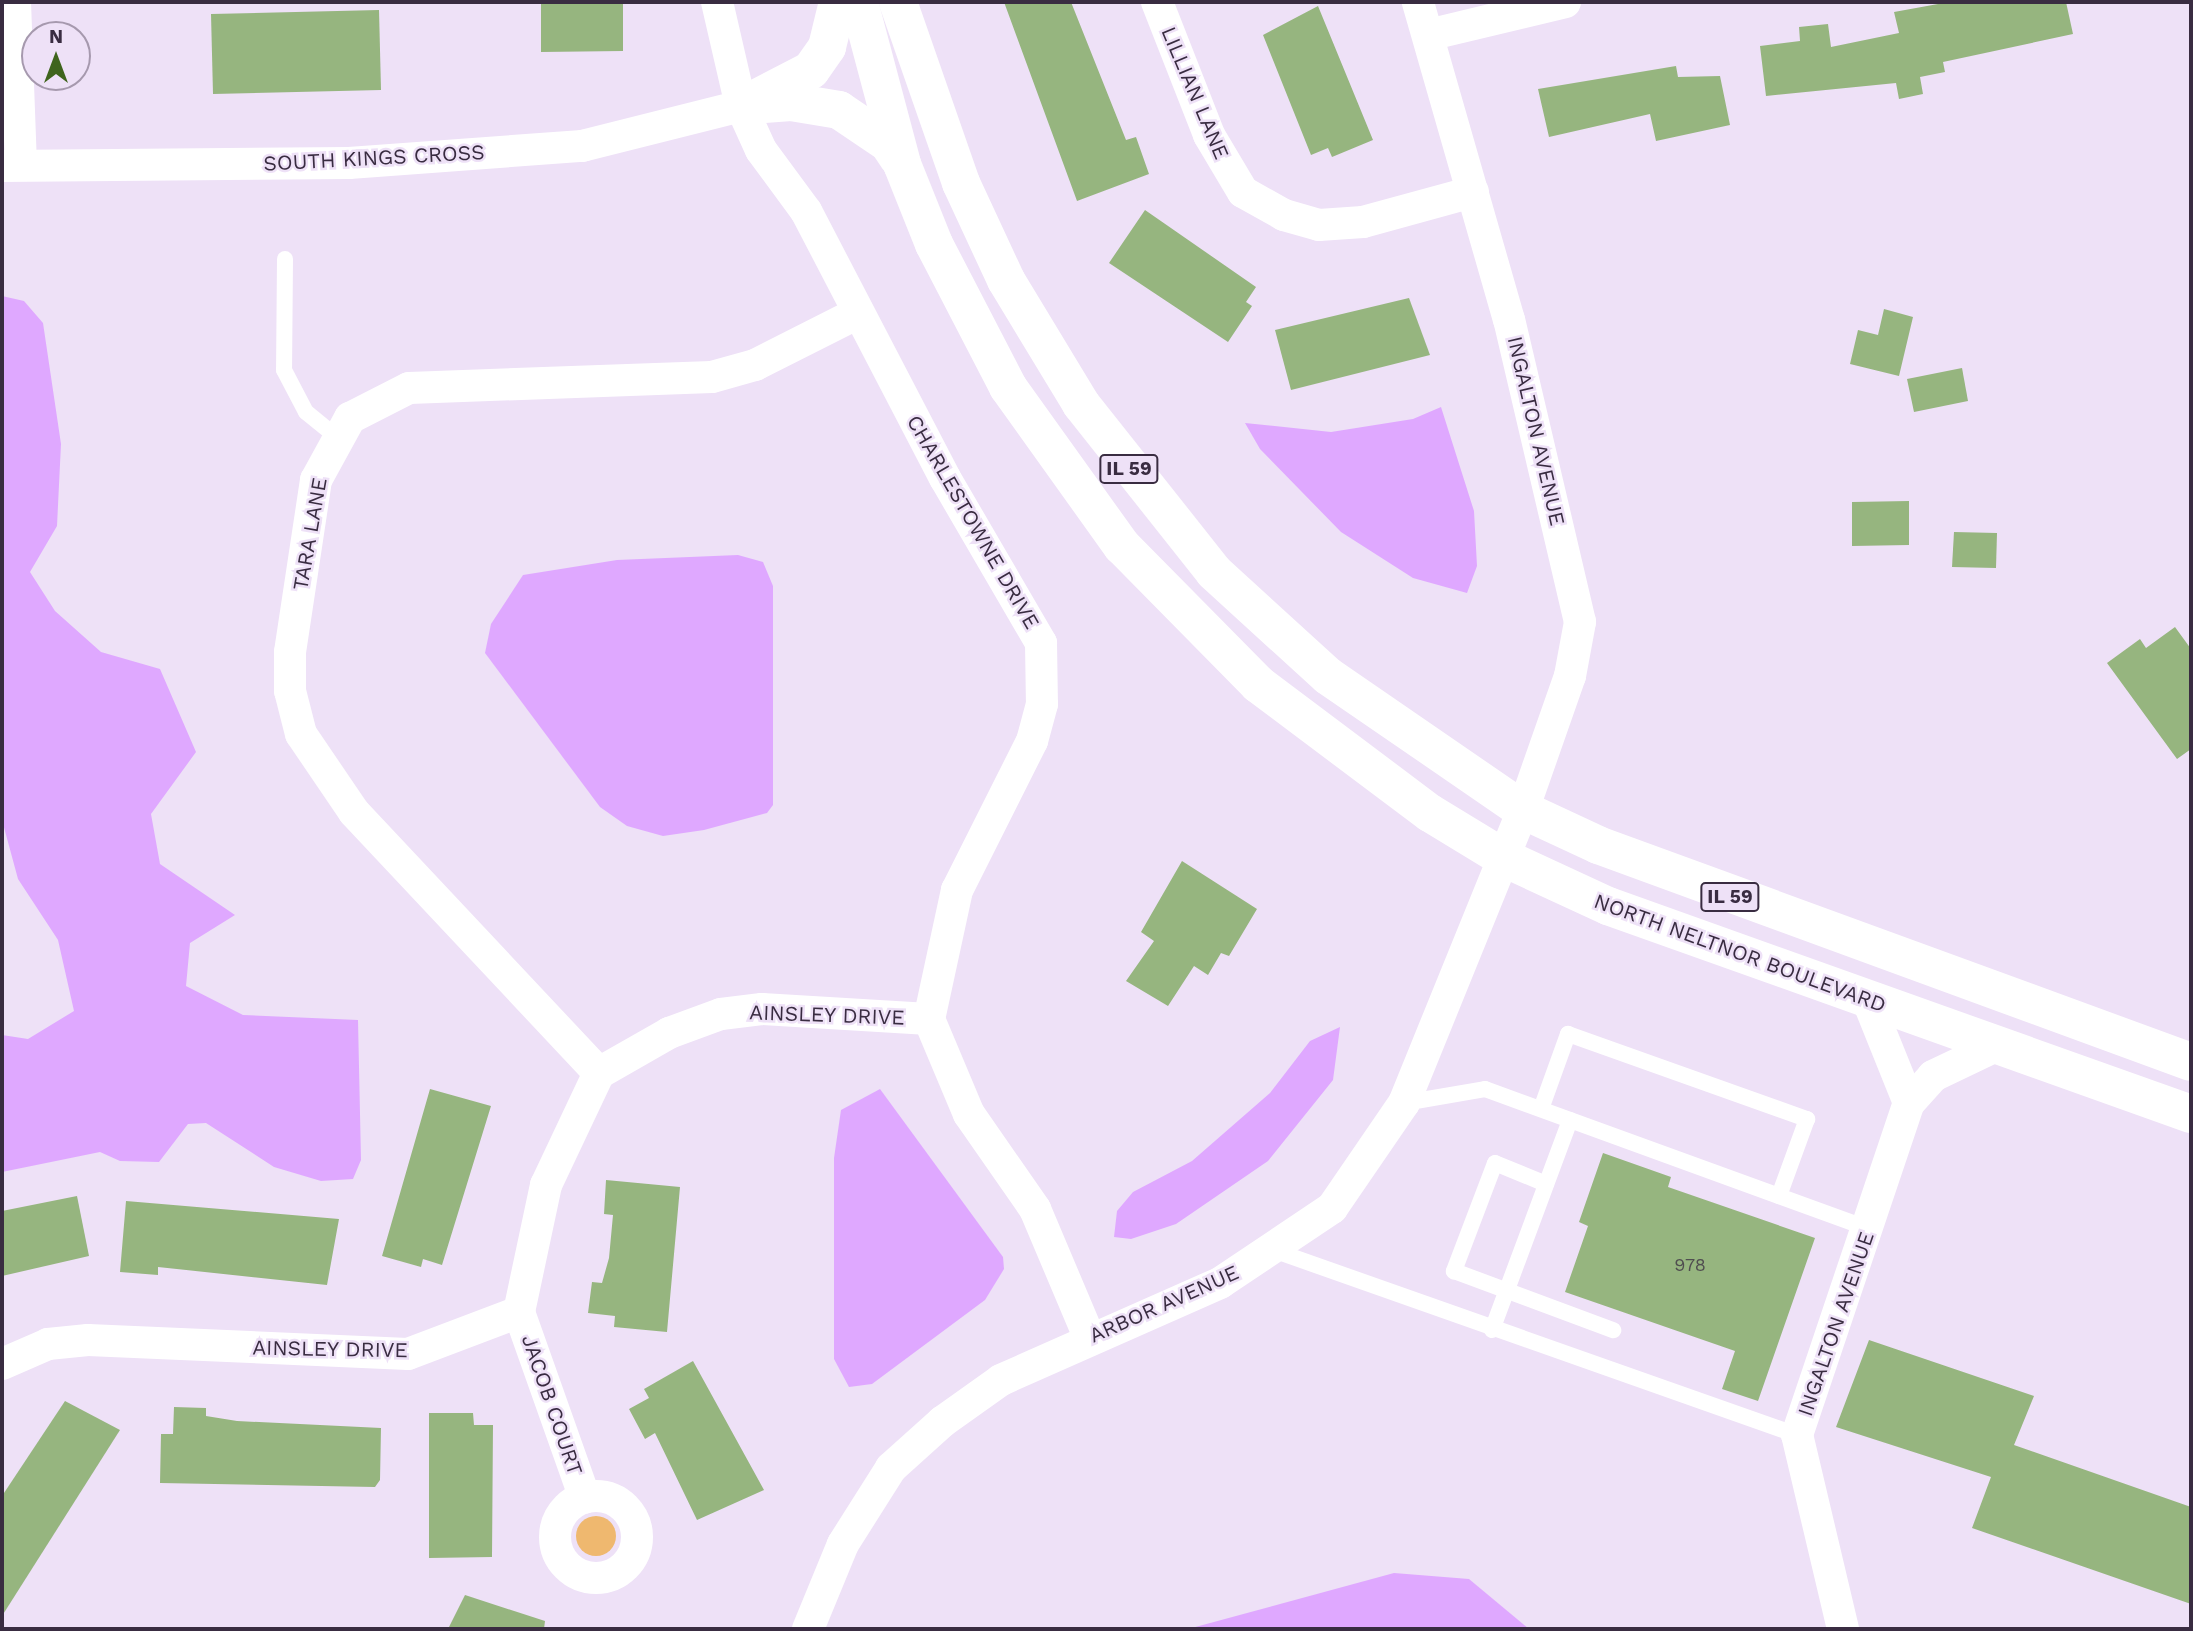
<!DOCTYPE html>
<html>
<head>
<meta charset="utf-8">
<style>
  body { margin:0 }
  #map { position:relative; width:2193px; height:1631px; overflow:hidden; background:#eee1f7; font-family:"Work Sans",sans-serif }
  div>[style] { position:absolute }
  .green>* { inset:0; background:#efb86f }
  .round { border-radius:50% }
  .water>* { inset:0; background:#dfa8ff }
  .building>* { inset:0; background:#96b57f }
  .lane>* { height:16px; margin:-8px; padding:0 8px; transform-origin:8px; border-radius:8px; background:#fff }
  .street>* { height:32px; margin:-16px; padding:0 16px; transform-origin:16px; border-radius:16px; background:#fff }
  .street>.ring { margin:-16px; padding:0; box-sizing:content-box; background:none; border:32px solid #fff; border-radius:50% }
  .primary>* { height:38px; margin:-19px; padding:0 19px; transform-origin:19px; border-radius:19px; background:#fff }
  span { translate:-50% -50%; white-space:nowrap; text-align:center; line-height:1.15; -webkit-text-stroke:5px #eee1f7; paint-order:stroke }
  .number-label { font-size:18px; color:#504e50 }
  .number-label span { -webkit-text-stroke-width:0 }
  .shield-label span { padding:2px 5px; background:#eee1f7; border:2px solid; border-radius:5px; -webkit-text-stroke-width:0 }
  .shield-label { font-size:19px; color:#392c41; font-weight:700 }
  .street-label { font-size:21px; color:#392c41 }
  .frame { position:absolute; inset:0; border:4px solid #392c41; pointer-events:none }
  .north { position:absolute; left:21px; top:21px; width:70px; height:70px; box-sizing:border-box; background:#eee1f7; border:2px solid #a699ae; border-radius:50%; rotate:0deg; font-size:19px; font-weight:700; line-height:28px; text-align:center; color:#392c41 }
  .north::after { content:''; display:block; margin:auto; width:24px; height:32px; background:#3f641d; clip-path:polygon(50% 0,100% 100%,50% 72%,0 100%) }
</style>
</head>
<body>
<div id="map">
  <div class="green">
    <div class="round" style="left:576px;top:1516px;width:40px;height:40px"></div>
  </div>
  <div class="water">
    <div style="clip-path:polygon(2px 296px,24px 301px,43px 323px,61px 444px,57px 526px,30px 572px,55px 611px,101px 652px,160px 669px,196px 752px,151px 814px,160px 864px,235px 915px,190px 943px,186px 986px,243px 1015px,358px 1020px,361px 1160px,353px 1179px,321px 1181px,274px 1167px,206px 1123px,188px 1124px,159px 1162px,120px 1161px,100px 1152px,2px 1172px,2px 1035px,28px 1039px,74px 1011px,58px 940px,18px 879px,2px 820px)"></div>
    <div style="clip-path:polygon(1441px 407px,1474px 511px,1477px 566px,1467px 593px,1413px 578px,1341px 532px,1260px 449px,1245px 423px,1331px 432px,1413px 419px)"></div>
    <div style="clip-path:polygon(738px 555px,763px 562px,773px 586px,773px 805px,767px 813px,704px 830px,663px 836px,627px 826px,600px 807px,485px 653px,491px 624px,523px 575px,617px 560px)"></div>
    <div style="clip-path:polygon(1340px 1027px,1333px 1080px,1268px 1161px,1176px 1224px,1131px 1239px,1114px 1237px,1117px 1211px,1133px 1192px,1192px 1161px,1270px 1093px,1310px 1041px)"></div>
    <div style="clip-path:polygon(880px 1089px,1003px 1257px,1004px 1269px,985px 1300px,872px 1384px,849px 1387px,834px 1359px,834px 1158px,841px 1110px)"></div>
    <div style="clip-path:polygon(1394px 1573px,1469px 1579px,1529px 1629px,1188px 1629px)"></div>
  </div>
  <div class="building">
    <div style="clip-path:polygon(541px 2px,623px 2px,623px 51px,541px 52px)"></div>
    <div style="clip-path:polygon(1004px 2px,1071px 2px,1126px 140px,1136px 137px,1149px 174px,1077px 201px)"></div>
    <div style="clip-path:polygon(1949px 2px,2066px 2px,2073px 34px,1943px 62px,1945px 72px,1920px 77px,1923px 94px,1899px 99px,1896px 83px,1766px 96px,1760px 46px,1800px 41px,1799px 27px,1828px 24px,1831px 47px,1899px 33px,1894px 12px)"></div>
    <div style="clip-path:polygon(1318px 6px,1373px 140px,1332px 157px,1328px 148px,1311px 155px,1263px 35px)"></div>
    <div style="clip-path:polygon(379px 10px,381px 90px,213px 94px,211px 14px)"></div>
    <div style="clip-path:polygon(1676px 66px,1678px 77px,1720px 76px,1730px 125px,1656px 141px,1650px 114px,1549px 137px,1538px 89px)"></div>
    <div style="clip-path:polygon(1145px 210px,1256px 287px,1246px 302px,1252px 306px,1228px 342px,1109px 263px)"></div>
    <div style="clip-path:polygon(1409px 298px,1430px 355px,1291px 390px,1275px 330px)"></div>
    <div style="clip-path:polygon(1884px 309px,1913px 317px,1899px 376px,1850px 364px,1858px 330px,1878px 335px)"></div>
    <div style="clip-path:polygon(1962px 368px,1968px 401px,1914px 412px,1907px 379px)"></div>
    <div style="clip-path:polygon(1909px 501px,1909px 545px,1852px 546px,1852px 502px)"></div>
    <div style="clip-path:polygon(1954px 532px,1997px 533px,1996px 568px,1952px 567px)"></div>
    <div style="clip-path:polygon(2175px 627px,2191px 649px,2191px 749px,2177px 759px,2107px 663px,2140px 639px,2146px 648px)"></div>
    <div style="clip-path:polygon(1182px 861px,1257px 909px,1229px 956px,1221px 953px,1208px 975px,1194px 966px,1168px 1006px,1126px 981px,1154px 941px,1141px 932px)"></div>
    <div style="clip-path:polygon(430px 1089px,491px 1106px,442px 1265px,423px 1259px,421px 1267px,382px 1256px)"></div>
    <div style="clip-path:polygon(1603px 1153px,1671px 1177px,1668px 1187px,1815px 1238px,1758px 1401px,1722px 1389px,1735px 1351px,1565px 1292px,1588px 1226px,1579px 1222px)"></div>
    <div style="clip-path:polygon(606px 1180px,680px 1187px,667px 1332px,614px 1327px,615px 1316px,588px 1313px,592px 1282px,602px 1283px,609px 1258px,613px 1215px,604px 1214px)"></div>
    <div style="clip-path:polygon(77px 1196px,89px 1256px,2px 1276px,2px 1211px)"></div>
    <div style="clip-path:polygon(126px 1201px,339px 1219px,327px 1285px,158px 1267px,158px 1275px,120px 1272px)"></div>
    <div style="clip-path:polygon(1869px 1340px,2034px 1396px,2014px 1445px,2191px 1507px,2191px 1604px,1972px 1528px,1991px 1477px,1836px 1427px)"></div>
    <div style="clip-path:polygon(693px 1361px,764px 1490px,697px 1520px,655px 1433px,645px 1439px,629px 1409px,649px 1398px,644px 1389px)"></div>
    <div style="clip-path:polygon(65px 1401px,120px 1430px,2px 1616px,2px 1496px)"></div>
    <div style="clip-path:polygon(174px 1407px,206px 1408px,206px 1416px,237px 1421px,381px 1428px,380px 1480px,375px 1487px,160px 1483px,161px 1434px,173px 1434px)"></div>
    <div style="clip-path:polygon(429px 1413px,473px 1413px,474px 1425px,493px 1425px,492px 1557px,429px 1558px)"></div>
    <div style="clip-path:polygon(465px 1595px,545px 1621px,544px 1629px,448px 1629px)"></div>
  </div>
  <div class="lane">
    <div style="left:285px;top:259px;width:111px;rotate:90.5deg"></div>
    <div style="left:284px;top:370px;width:47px;rotate:62.4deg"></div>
    <div style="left:306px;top:412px;width:41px;rotate:39.1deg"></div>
    <div style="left:1404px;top:1103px;width:82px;rotate:-9.8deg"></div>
    <div style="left:1485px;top:1089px;width:410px;rotate:20deg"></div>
    <div style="left:1541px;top:1109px;width:80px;rotate:-70.2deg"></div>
    <div style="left:1568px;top:1034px;width:254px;rotate:19.6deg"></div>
    <div style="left:1807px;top:1119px;width:82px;rotate:110deg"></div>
    <div style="left:1546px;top:1184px;width:55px;rotate:-157.6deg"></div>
    <div style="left:1495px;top:1163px;width:116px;rotate:110.8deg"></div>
    <div style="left:1454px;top:1271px;width:170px;rotate:20.4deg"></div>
    <div style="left:1273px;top:1250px;width:556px;rotate:19.45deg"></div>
    <div style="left:1492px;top:1330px;width:224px;rotate:-69.6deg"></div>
  </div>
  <div class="street">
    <div style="left:15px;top:2px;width:163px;rotate:87.9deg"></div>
    <div style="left:717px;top:2px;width:107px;rotate:77deg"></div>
    <div style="left:741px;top:106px;width:48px;rotate:65.6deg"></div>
    <div style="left:761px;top:150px;width:76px;rotate:53.6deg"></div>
    <div style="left:806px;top:211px;width:301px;rotate:62.5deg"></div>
    <div style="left:945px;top:478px;width:191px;rotate:59.8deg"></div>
    <div style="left:1041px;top:643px;width:61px;rotate:89.1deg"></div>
    <div style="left:1042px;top:704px;width:38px;rotate:105deg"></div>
    <div style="left:1032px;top:741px;width:167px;rotate:116.7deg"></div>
    <div style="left:957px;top:890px;width:132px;rotate:102.2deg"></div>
    <div style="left:929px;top:1019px;width:103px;rotate:67.2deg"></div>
    <div style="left:969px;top:1114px;width:116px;rotate:55.2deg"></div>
    <div style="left:1035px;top:1209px;width:139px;rotate:67.1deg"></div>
    <div style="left:1157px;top:2px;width:143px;rotate:68.6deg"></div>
    <div style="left:1209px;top:135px;width:66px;rotate:59.2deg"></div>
    <div style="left:1243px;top:192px;width:47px;rotate:29.3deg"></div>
    <div style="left:1284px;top:215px;width:36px;rotate:16deg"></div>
    <div style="left:1319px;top:225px;width:44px;rotate:-3.9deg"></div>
    <div style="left:1363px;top:222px;width:114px;rotate:-15.3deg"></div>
    <div style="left:1428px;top:35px;width:141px;rotate:-13.5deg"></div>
    <div style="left:2px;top:166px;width:347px;rotate:-0.5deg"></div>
    <div style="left:349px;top:163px;width:234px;rotate:-4.2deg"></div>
    <div style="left:582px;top:146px;width:164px;rotate:-14.1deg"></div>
    <div style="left:1868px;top:1001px;width:110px;rotate:68.1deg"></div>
    <div style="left:599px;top:1073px;width:358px;rotate:-133.2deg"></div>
    <div style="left:354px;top:812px;width:94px;rotate:-124.2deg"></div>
    <div style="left:301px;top:734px;width:44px;rotate:-104.3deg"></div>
    <div style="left:290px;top:691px;width:39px;rotate:-90deg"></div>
    <div style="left:290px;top:652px;width:174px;rotate:-81.4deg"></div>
    <div style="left:316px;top:480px;width:71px;rotate:-61.3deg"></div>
    <div style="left:350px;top:418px;width:66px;rotate:-27deg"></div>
    <div style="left:409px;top:388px;width:303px;rotate:-2.1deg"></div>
    <div style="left:712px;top:377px;width:45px;rotate:-15.6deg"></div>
    <div style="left:755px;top:365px;width:115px;rotate:-26.8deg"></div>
    <div style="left:519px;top:1312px;width:130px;rotate:-78deg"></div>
    <div style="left:546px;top:1185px;width:124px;rotate:-64.7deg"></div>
    <div style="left:599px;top:1073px;width:81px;rotate:-29.7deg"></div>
    <div style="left:669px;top:1033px;width:55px;rotate:-20.1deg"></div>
    <div style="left:721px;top:1014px;width:41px;rotate:-7deg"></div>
    <div style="left:762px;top:1009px;width:167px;rotate:3.4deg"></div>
    <div style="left:519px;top:1312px;width:197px;rotate:70.5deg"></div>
    <div style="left:2px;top:1364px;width:50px;rotate:-23.5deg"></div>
    <div style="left:48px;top:1344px;width:40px;rotate:-5.7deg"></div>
    <div style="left:88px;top:1340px;width:320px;rotate:2.5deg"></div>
    <div style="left:408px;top:1354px;width:119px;rotate:-20.7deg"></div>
    <div class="ring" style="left:555px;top:1496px;width:50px;height:50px"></div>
    <div style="left:808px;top:1629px;width:92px;rotate:-67.6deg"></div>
    <div style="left:843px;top:1544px;width:90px;rotate:-57.7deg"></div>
    <div style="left:891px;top:1468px;width:69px;rotate:-42deg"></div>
    <div style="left:942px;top:1422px;width:72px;rotate:-35.4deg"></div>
    <div style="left:1001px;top:1380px;width:240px;rotate:-23.9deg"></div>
    <div style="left:1220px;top:1283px;width:135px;rotate:-33.8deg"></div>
    <div style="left:1332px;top:1208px;width:127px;rotate:-55.6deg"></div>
    <div style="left:1404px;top:1103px;width:316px;rotate:-67.9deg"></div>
    <div style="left:1523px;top:810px;width:142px;rotate:-70.7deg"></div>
    <div style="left:1570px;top:676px;width:55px;rotate:-79.5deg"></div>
    <div style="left:1580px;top:622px;width:310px;rotate:-103.2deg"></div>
    <div style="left:1509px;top:320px;width:331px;rotate:-106deg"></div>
    <div style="left:1843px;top:1629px;width:199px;rotate:-103.3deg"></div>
    <div style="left:1797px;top:1435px;width:350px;rotate:-71.4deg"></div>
    <div style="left:1909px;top:1103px;width:36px;rotate:-48deg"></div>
    <div style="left:1933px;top:1076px;width:70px;rotate:-25.5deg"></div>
  </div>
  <div class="primary">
    <div style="left:859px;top:2px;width:168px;rotate:75.1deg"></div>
    <div style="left:902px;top:164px;width:86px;rotate:68.2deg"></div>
    <div style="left:934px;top:244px;width:161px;rotate:62.6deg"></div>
    <div style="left:1008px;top:387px;width:196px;rotate:54.4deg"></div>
    <div style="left:1122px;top:546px;width:194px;rotate:45.4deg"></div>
    <div style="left:1258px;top:684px;width:215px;rotate:36.9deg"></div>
    <div style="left:1430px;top:813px;width:87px;rotate:31.3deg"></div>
    <div style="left:1504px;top:858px;width:115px;rotate:24.8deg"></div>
    <div style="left:1608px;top:906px;width:619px;rotate:19.64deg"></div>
    <div style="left:898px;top:2px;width:192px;rotate:70.8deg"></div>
    <div style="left:961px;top:183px;width:107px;rotate:65.1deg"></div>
    <div style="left:1006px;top:280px;width:145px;rotate:58.8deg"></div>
    <div style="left:1081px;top:404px;width:214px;rotate:51.6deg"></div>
    <div style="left:1214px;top:572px;width:154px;rotate:42.4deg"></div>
    <div style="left:1328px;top:676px;width:237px;rotate:34.5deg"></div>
    <div style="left:1523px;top:810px;width:83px;rotate:25deg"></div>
    <div style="left:1598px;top:845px;width:631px;rotate:20.1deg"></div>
    <div style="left:755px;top:99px;width:63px;rotate:-27.4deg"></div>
    <div style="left:811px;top:70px;width:28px;rotate:-55deg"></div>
    <div style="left:827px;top:47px;width:46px;rotate:-76.3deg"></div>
    <div style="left:741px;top:106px;width:50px;rotate:-4.6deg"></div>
    <div style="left:791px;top:102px;width:49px;rotate:9.5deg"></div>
    <div style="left:839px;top:110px;width:59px;rotate:34deg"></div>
    <div style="left:888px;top:143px;width:18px;rotate:56deg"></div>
  </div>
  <div class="number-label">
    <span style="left:1690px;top:1265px">978</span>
  </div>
  <div class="shield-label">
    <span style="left:1129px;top:469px">IL 59</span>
    <span style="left:1730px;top:897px">IL 59</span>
  </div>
  <div class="street-label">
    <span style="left:1195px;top:93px;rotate:67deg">LILLIAN LANE</span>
    <span style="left:374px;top:158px;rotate:-3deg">SOUTH KINGS CROSS</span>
    <span style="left:1536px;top:431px;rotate:77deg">INGALTON AVENUE</span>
    <span style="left:973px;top:522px;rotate:60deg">CHARLESTOWNE DRIVE</span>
    <span style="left:310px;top:534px;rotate:-80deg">TARA LANE</span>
    <span style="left:1740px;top:953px;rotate:20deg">NORTH NELTNOR BOULEVARD</span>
    <span style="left:827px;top:1015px;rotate:2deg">AINSLEY DRIVE</span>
    <span style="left:1164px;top:1304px;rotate:-24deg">ARBOR AVENUE</span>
    <span style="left:1836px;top:1324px;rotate:-71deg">INGALTON AVENUE</span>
    <span style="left:330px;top:1349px;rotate:1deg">AINSLEY DRIVE</span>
    <span style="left:552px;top:1405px;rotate:71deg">JACOB COURT</span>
  </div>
  <div class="frame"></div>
  <div class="north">N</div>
</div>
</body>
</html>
